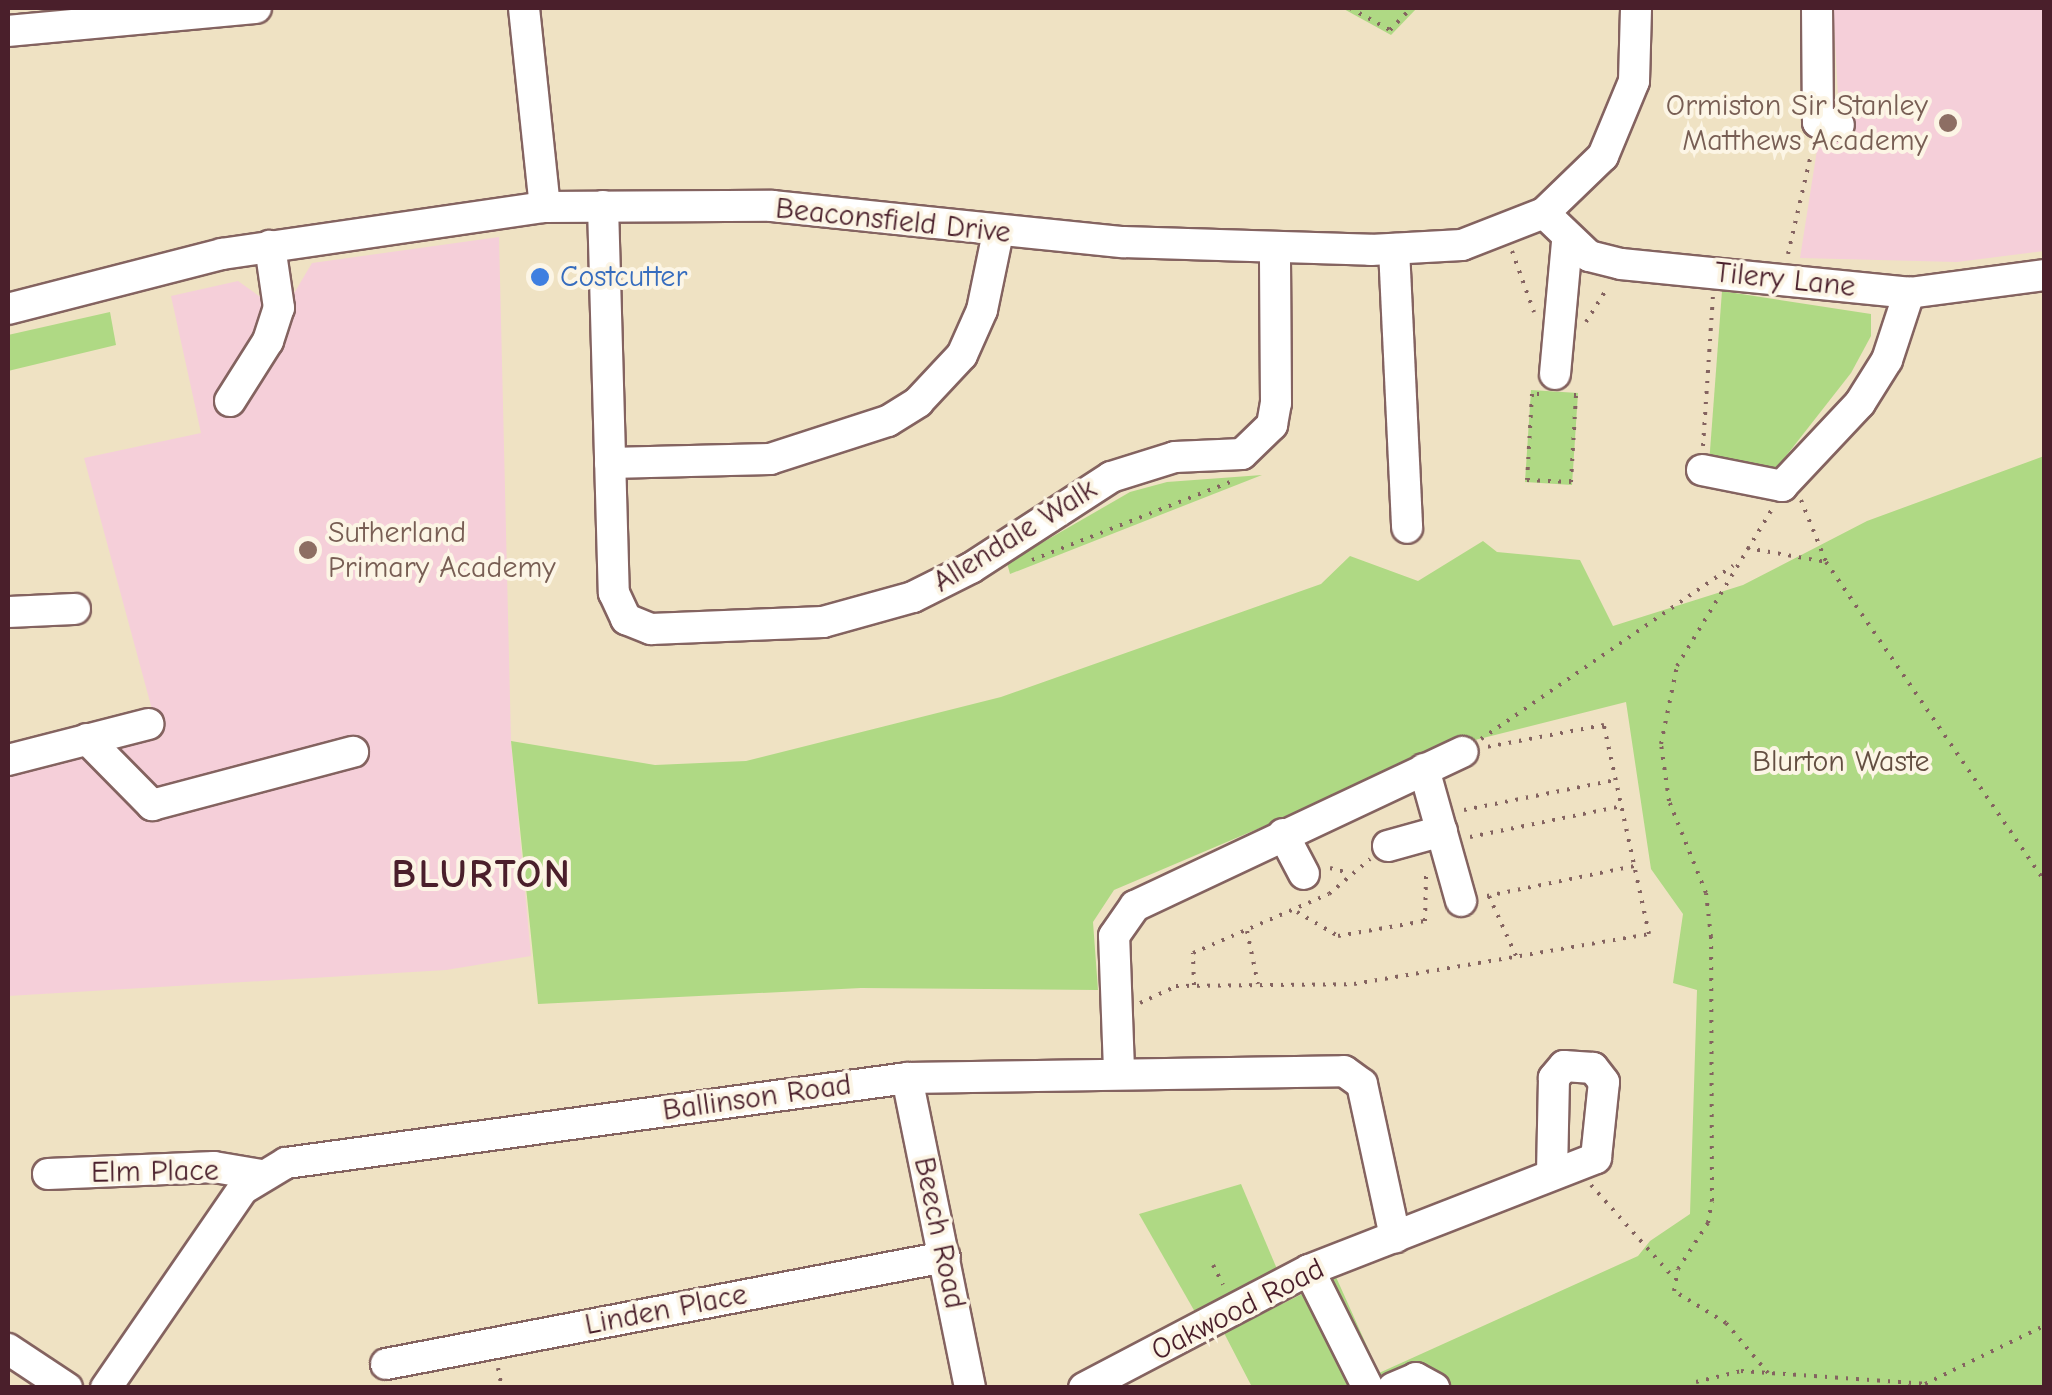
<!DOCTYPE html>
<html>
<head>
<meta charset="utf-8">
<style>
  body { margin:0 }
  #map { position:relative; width:2052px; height:1395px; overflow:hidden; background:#efe2c3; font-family:"Comic Neue",sans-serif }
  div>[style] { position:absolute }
  .built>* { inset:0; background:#f5cfd9 }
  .green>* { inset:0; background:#afd984 }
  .path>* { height:4px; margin-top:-2px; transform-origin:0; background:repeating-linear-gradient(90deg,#846360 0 2.5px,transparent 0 10.5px) }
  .roads { filter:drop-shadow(2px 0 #846360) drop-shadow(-2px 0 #846360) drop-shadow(0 2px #846360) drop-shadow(0 -2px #846360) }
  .minor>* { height:30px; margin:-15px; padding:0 15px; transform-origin:15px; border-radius:15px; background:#fff }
  .dots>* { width:28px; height:28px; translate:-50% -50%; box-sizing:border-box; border:5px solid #fcf5e5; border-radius:50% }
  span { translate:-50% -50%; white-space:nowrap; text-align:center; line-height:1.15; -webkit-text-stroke:8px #fcf5e5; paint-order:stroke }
  .education-label { font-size:30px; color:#785e54 }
  .right { translate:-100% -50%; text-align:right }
  .left { translate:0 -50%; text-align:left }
  .street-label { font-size:30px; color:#4a1f2b }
  .shop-label { font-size:30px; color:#366cbe }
  .park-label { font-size:30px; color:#634e41 }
  .district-label { font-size:40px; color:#4a1f2b; font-weight:700; letter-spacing:2.5px }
  .frame { position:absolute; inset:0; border:10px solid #4a1f2b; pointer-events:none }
</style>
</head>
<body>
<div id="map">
  <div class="built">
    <div style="clip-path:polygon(1833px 8px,2044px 8px,2044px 251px,1957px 262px,1800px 258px,1819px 137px,1851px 141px,1852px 109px,1838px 95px)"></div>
    <div style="clip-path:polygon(499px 237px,511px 741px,531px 956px,446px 970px,8px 996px,8px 773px,160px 739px,84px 458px,201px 433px,171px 296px,238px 281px,266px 301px,293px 295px,312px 263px)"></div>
  </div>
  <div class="green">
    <div style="clip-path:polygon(1342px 8px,1417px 8px,1391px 35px)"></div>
    <div style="clip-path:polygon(1722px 291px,1871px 314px,1871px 336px,1851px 373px,1772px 474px,1709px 464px)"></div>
    <div style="clip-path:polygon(110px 312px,116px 345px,8px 371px,8px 335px)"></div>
    <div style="clip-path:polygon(1531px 390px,1578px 393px,1572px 485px,1525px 482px)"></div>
    <div style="clip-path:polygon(2044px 456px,2044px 1387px,1252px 1387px,1224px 1333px,1336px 1277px,1379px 1373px,1638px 1256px,1650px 1241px,1690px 1214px,1697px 990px,1673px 983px,1683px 914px,1651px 869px,1626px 702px,1455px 745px,1114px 890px,1093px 922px,1098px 990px,861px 988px,538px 1004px,511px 741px,655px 765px,746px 761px,1001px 697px,1321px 584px,1350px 556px,1418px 581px,1483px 541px,1497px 552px,1580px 560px,1613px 626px,1743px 585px,1867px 521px)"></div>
    <div style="clip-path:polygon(1262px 475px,1010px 574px,1007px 563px,1130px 492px,1167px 482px)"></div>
    <div style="clip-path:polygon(1241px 1184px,1280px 1276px,1199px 1319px,1139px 1214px)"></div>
  </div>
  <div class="path">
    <div style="left:1350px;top:8px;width:46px;rotate:28.8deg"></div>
    <div style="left:1390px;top:30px;width:30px;rotate:-46deg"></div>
    <div style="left:1512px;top:251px;width:65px;rotate:70.2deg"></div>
    <div style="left:1788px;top:254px;width:111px;rotate:-77deg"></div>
    <div style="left:1586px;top:322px;width:40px;rotate:-58deg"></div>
    <div style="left:1539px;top:394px;width:7px;rotate:180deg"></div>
    <div style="left:1532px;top:394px;width:86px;rotate:93.3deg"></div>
    <div style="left:1527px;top:480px;width:44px;rotate:2.6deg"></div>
    <div style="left:1571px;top:482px;width:87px;rotate:-86.7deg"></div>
    <div style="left:1576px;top:395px;width:6px;rotate:180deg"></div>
    <div style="left:1703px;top:446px;width:150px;rotate:-86.2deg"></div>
    <div style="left:1801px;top:500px;width:67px;rotate:68deg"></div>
    <div style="left:1826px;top:562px;width:386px;rotate:55.6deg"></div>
    <div style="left:1747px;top:548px;width:80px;rotate:10deg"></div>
    <div style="left:1032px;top:560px;width:216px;rotate:-21.5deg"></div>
    <div style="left:1481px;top:739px;width:306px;rotate:-34.5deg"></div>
    <div style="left:1464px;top:810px;width:155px;rotate:-11.2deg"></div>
    <div style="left:1470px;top:837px;width:155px;rotate:-11.5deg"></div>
    <div style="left:1330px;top:868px;width:20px;rotate:15deg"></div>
    <div style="left:1487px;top:896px;width:151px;rotate:-11.5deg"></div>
    <div style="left:1489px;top:896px;width:68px;rotate:65.7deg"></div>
    <div style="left:1297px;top:912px;width:48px;rotate:30.3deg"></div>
    <div style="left:1338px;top:936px;width:88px;rotate:-9.8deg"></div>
    <div style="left:1425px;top:921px;width:45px;rotate:-88.7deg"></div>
    <div style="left:1247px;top:931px;width:54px;rotate:78.3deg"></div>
    <div style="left:1194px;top:985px;width:32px;rotate:-92deg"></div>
    <div style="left:1193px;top:953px;width:148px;rotate:-23.5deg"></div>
    <div style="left:1329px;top:894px;width:54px;rotate:-40.5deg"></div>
    <div style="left:1140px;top:1003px;width:40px;rotate:-25deg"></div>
    <div style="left:1176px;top:986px;width:178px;rotate:-0.6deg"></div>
    <div style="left:1354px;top:984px;width:299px;rotate:-9.6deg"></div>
    <div style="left:1649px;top:934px;width:214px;rotate:-102.2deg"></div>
    <div style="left:1604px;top:725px;width:119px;rotate:169.4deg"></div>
    <div style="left:1591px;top:1185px;width:125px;rotate:48.3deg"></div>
    <div style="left:1213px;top:1265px;width:22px;rotate:63deg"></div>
    <div style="left:498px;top:1368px;width:20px;rotate:79deg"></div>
    <div style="left:1768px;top:1373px;width:65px;rotate:-130deg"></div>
    <div style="left:1726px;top:1323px;width:61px;rotate:-148.4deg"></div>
    <div style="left:1674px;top:1291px;width:22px;rotate:-80deg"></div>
    <div style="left:1678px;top:1269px;width:55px;rotate:-56.9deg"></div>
    <div style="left:1708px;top:1223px;width:22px;rotate:-80deg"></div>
    <div style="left:1712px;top:1201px;width:264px;rotate:-90.2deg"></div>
    <div style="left:1711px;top:937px;width:44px;rotate:-96.5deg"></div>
    <div style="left:1706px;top:893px;width:99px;rotate:-111.9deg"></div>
    <div style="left:1669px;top:801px;width:58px;rotate:-98deg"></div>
    <div style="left:1661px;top:744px;width:80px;rotate:-78.4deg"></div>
    <div style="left:1677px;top:666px;width:184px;rotate:-58.8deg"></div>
    <div style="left:1696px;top:1382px;width:46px;rotate:-13.7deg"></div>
    <div style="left:1741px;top:1371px;width:184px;rotate:4deg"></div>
    <div style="left:1925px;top:1384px;width:132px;rotate:-26deg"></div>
  </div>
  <div class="roads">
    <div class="minor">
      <div style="left:524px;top:8px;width:200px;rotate:84deg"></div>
      <div style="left:1817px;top:8px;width:114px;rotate:89.5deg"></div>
      <div style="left:1818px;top:122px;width:21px;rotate:8deg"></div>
      <div style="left:8px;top:31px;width:249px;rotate:-5.3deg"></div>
      <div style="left:603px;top:206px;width:387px;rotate:88.4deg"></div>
      <div style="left:614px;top:593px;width:29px;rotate:65deg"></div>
      <div style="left:626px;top:619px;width:27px;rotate:22deg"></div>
      <div style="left:651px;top:629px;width:172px;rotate:-2.3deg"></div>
      <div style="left:823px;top:622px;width:93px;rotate:-15.5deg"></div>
      <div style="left:913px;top:597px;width:65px;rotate:-26.6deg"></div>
      <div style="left:971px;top:568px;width:167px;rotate:-33deg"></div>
      <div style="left:1111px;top:477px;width:67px;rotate:-17.4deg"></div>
      <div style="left:1175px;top:457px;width:67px;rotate:-2.6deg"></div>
      <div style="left:1242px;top:454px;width:42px;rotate:-44deg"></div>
      <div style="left:1272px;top:425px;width:22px;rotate:-80deg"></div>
      <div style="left:1276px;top:403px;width:155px;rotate:-90.4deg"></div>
      <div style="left:1544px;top:213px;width:62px;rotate:43.7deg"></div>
      <div style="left:1589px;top:256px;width:33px;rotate:14deg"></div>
      <div style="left:1621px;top:264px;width:289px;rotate:5.7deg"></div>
      <div style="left:1909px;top:293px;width:136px;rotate:-7.6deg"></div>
      <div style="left:1394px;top:249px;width:279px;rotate:87.3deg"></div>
      <div style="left:8px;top:309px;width:221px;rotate:-14.4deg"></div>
      <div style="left:222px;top:254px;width:326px;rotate:-8.3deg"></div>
      <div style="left:545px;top:207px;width:227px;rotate:-0.3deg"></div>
      <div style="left:772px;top:206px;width:353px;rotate:5.9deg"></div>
      <div style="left:1123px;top:242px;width:248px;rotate:1.8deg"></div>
      <div style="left:1371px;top:250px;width:91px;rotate:-3.1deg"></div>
      <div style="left:1462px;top:245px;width:88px;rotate:-21.3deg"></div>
      <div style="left:1544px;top:213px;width:82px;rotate:-44deg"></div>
      <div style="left:1603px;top:156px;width:81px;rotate:-67.5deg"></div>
      <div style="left:1634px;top:81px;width:73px;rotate:-88.4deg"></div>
      <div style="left:1555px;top:374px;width:134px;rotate:-84.8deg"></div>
      <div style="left:230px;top:401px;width:71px;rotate:-57.7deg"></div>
      <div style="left:268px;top:341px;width:35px;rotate:-72deg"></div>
      <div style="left:279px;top:308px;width:63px;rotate:-98.3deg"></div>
      <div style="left:610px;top:463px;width:160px;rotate:-1.4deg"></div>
      <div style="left:770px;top:459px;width:124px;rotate:-17.9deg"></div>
      <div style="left:888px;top:421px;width:36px;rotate:-32deg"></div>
      <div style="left:918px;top:402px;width:64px;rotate:-46.9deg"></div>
      <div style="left:962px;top:355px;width:49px;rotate:-66deg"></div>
      <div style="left:982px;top:310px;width:79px;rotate:-78.3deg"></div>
      <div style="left:1702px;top:470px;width:82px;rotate:11.3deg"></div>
      <div style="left:1782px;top:486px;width:114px;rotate:-46.8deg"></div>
      <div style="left:1860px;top:403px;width:51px;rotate:-57.9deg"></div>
      <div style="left:1887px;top:360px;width:71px;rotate:-71.8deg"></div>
      <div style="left:8px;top:612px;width:67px;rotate:-2.6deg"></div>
      <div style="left:87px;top:739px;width:93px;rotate:45.4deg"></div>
      <div style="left:152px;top:805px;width:208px;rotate:-14.8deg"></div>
      <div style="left:8px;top:760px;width:145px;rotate:-14.4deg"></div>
      <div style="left:1424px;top:769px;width:137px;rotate:74.3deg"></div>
      <div style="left:1283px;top:834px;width:45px;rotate:62.3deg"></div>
      <div style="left:1388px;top:846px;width:56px;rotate:-15.5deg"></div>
      <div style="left:1119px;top:1070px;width:134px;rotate:-92.1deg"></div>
      <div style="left:1114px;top:936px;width:37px;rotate:-55deg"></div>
      <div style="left:1135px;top:906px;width:362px;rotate:-25.2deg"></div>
      <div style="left:907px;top:1078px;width:316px;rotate:78.5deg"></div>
      <div style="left:48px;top:1174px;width:166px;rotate:-2.4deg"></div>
      <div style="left:214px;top:1167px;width:48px;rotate:9.7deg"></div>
      <div style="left:1309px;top:1270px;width:132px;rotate:63.4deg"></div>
      <div style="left:8px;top:1349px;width:71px;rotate:33.5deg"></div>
      <div style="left:386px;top:1364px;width:569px;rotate:-10.84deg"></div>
      <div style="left:106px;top:1388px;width:242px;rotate:-55.5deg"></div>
      <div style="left:243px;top:1189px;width:50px;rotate:-31.2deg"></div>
      <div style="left:286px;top:1163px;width:627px;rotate:-7.79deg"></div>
      <div style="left:907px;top:1078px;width:437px;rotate:-0.9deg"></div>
      <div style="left:1344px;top:1071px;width:22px;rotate:36deg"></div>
      <div style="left:1362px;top:1084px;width:157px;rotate:77.8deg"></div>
      <div style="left:1084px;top:1388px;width:254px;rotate:-27.7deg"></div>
      <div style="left:1309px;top:1270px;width:308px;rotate:-21.3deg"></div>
      <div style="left:1596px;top:1158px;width:76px;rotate:-84deg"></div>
      <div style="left:1604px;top:1082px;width:18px;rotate:-128deg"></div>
      <div style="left:1593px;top:1068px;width:29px;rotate:-176deg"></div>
      <div style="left:1564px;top:1066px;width:16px;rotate:130deg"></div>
      <div style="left:1554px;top:1078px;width:96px;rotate:91.2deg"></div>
      <div style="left:1393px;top:1388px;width:25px;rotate:-23deg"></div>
      <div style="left:1416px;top:1378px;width:21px;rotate:29deg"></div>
    </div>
  </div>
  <div class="dots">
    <div style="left:1948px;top:123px;background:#8d6e63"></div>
    <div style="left:540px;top:277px;background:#3f7fe0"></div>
    <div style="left:308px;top:550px;background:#8d6e63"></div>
  </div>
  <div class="education-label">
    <span class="right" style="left:1928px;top:123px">Ormiston Sir Stanley<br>Matthews Academy</span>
    <span class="left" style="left:328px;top:550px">Sutherland<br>Primary Academy</span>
  </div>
  <div class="street-label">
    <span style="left:893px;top:221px;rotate:6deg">Beaconsfield Drive</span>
    <span style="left:1785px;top:280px;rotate:6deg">Tilery Lane</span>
    <span style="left:1015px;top:536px;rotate:-32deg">Allendale Walk</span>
    <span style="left:757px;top:1098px;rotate:-8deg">Ballinson Road</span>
    <span style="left:155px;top:1172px;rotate:-1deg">Elm Place</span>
    <span style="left:939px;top:1233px;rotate:78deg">Beech Road</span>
    <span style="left:666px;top:1310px;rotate:-11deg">Linden Place</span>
    <span style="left:1238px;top:1310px;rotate:-27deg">Oakwood Road</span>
  </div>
  <div class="shop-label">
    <span class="left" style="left:560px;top:277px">Costcutter</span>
  </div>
  <div class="park-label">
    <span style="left:1841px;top:762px">Blurton Waste</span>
  </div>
  <div class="district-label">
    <span style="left:482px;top:874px">BLURTON</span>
  </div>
  <div class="frame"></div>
</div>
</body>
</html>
